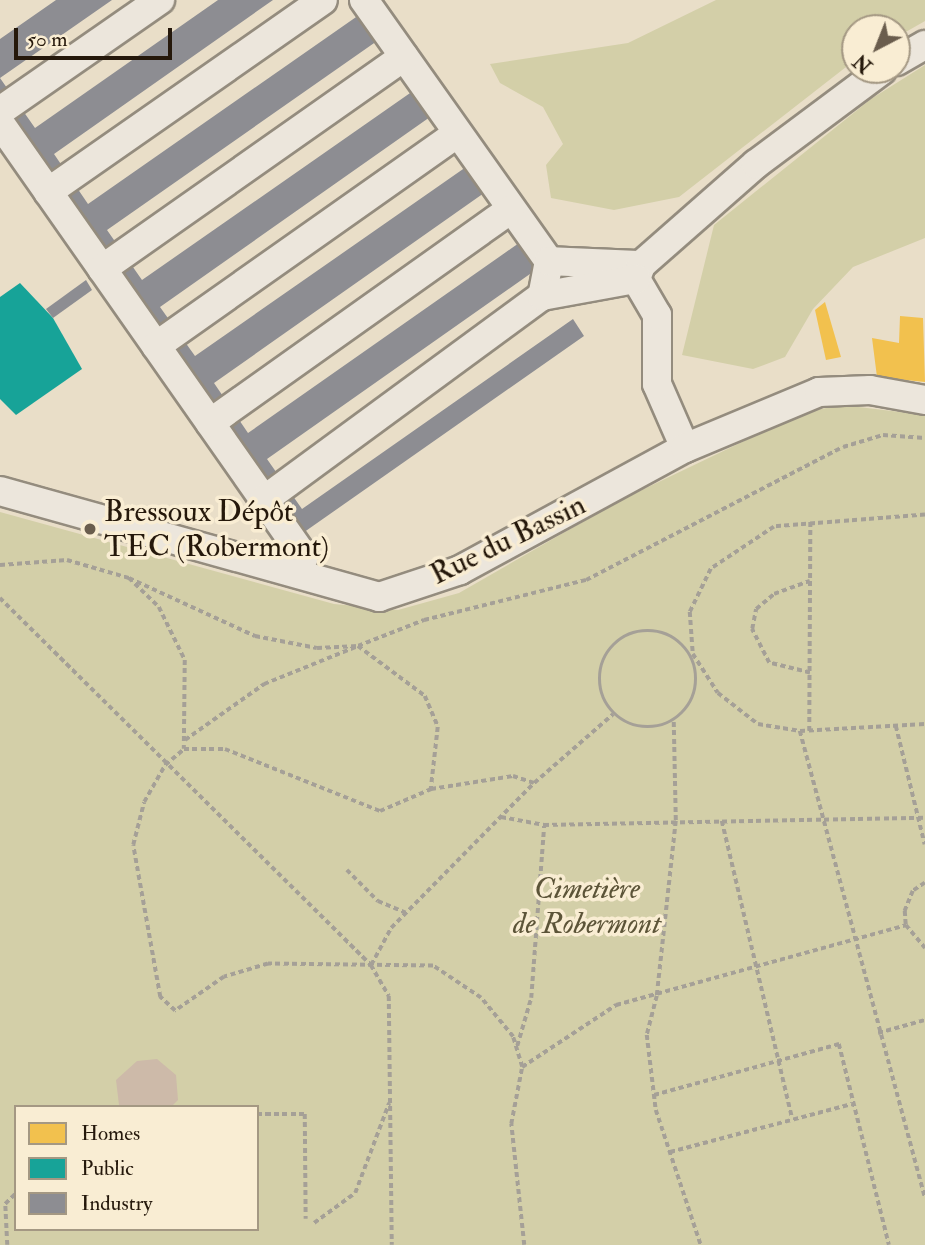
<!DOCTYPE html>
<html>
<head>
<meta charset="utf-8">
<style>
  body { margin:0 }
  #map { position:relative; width:925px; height:1245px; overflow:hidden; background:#e9dec8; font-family:"IM FELL Double Pica",serif }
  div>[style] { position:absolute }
  .green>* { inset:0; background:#d3cfa8 }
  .homes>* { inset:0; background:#f2c14e }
  .public>* { inset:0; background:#17a398 }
  .industry>* { inset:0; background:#8d8d92 }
  .building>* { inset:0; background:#cdbaa9 }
  .path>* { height:3.5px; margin-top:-1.75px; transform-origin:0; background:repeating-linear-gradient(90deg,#a5a097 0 5px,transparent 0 8.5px) }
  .path>.ring { margin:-1.75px; padding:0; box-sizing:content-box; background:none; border:3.5px solid #a5a097; border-radius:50% }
  .roads { filter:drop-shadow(2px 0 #948c7e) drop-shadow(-2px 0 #948c7e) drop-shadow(0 2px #948c7e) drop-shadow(0 -2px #948c7e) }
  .minor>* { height:28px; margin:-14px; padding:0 14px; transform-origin:14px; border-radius:14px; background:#ece6dc }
  .dots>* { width:19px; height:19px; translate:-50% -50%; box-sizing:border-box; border:4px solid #f9edd3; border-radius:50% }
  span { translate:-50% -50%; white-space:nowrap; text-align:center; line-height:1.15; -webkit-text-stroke:7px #f9edd3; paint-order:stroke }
  .poi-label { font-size:30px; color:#25180b }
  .left { translate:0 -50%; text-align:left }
  .street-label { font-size:30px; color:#25180b }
  .park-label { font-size:30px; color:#5c5438; font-style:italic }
  .legend { position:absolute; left:14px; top:1105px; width:245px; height:126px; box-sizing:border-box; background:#f9edd3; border:2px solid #a49883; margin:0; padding:9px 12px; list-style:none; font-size:21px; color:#25180b }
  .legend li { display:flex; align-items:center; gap:14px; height:35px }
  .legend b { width:35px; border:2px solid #a49883 }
  .north { position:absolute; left:841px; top:14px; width:70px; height:70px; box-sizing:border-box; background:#f9edd3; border:2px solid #a49883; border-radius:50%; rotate:222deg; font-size:19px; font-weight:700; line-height:28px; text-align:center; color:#25180b }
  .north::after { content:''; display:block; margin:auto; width:24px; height:32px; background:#6a5d4d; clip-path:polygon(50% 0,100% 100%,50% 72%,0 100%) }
  .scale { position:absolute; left:14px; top:28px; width:158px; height:32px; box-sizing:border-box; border:4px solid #25180b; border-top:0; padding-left:9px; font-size:21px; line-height:24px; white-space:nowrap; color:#25180b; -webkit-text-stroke:5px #f9edd3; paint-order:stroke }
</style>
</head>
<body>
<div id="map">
  <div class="green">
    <div style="clip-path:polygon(716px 0,925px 0,925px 21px,897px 37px,897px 28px,855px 28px,855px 60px,679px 197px,614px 210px,551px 198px,546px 165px,563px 144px,543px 107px,500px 83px,490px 64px,628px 43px)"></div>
    <div style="clip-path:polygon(925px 65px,925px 238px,853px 267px,813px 309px,785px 357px,753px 369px,682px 355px,714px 225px,871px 99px)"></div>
    <div style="clip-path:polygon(evenodd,842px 405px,925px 415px,925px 1245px,0 1245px,0 512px,334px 604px,398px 610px,459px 593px,619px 501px,805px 412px,842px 405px,16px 1107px,257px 1107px,257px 1229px,16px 1229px,16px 1107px)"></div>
  </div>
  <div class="homes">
    <div style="clip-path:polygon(825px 302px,841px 357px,826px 360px,815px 310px)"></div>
    <div style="clip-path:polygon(900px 316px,923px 318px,925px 382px,877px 377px,872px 338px,899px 343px)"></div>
  </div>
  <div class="public">
    <div style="clip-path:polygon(20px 283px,53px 318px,82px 369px,16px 415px,0 399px,0 297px)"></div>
  </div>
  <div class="industry">
    <div style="clip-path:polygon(56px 0,112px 0,0 78px,35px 128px,218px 0,273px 0,54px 154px,88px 204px,359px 15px,377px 41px,107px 230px,142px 280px,413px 91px,430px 117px,160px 307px,195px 356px,466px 167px,484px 193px,214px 383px,248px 433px,519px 243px,537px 269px,267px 459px,302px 509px,573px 319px,584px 336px,300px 535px,0 107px,0 39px)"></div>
    <div style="clip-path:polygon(86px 280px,92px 290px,53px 318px,46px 309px)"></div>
  </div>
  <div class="building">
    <div style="clip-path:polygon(157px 1059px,176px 1075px,178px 1100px,171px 1107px,119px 1105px,116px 1080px,137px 1061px)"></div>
  </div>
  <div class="path">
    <div style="left:925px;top:515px;width:151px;rotate:175.5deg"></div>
    <div style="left:774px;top:527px;width:76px;rotate:146.3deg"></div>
    <div style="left:711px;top:569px;width:48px;rotate:116deg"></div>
    <div style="left:690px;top:612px;width:42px;rotate:85.9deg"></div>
    <div style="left:693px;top:654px;width:46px;rotate:57.3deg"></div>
    <div style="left:718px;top:693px;width:51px;rotate:37.8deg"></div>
    <div style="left:758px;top:724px;width:43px;rotate:9.5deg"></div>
    <div style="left:800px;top:731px;width:125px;rotate:-3.2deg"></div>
    <div style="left:0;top:565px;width:67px;rotate:-4.3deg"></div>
    <div style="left:67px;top:560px;width:65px;rotate:16.2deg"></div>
    <div style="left:129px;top:578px;width:42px;rotate:44deg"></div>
    <div style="left:159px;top:607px;width:59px;rotate:63.9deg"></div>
    <div style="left:185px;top:660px;width:89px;rotate:90.6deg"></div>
    <div style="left:129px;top:578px;width:139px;rotate:24.7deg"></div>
    <div style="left:255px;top:636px;width:63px;rotate:11deg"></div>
    <div style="left:317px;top:648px;width:41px;rotate:-2.8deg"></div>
    <div style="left:358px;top:646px;width:71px;rotate:-21.5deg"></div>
    <div style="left:424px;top:620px;width:167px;rotate:-13.9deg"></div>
    <div style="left:586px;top:580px;width:289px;rotate:-27.4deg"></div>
    <div style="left:843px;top:447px;width:42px;rotate:-16.7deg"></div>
    <div style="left:883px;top:435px;width:42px;rotate:4.1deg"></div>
    <div style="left:0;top:598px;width:522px;rotate:44.69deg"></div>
    <div style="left:371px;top:965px;width:36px;rotate:60deg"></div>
    <div style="left:389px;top:996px;width:249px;rotate:89.3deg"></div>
    <div class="ring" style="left:600px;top:631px;width:92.5px;height:92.5px"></div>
    <div style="left:810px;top:673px;width:42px;rotate:-166.3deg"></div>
    <div style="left:769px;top:663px;width:38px;rotate:-117deg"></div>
    <div style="left:752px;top:629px;width:20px;rotate:-79deg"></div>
    <div style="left:756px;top:609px;width:23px;rotate:-40deg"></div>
    <div style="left:774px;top:594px;width:38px;rotate:-20deg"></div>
    <div style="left:674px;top:722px;width:99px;rotate:88.8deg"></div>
    <div style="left:676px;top:821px;width:176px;rotate:96.2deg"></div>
    <div style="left:657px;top:996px;width:40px;rotate:104.4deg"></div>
    <div style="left:647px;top:1035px;width:76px;rotate:83.2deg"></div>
    <div style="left:656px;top:1110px;width:142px;rotate:71.6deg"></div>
    <div style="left:896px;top:726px;width:122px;rotate:76.3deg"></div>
    <div style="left:800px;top:731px;width:483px;rotate:75deg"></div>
    <div style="left:809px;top:731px;width:210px;rotate:-89.7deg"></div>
    <div style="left:185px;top:740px;width:97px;rotate:-35.3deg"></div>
    <div style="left:264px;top:684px;width:101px;rotate:-22deg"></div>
    <div style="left:358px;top:646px;width:84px;rotate:36.7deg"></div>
    <div style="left:425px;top:696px;width:34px;rotate:67deg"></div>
    <div style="left:438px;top:727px;width:62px;rotate:96.4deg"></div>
    <div style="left:501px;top:817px;width:44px;rotate:10.5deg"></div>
    <div style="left:544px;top:825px;width:381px;rotate:-1.1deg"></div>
    <div style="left:722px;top:821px;width:305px;rotate:76.7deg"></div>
    <div style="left:347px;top:870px;width:44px;rotate:45deg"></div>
    <div style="left:378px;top:901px;width:30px;rotate:23deg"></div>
    <div style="left:925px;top:883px;width:14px;rotate:146deg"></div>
    <div style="left:913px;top:891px;width:22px;rotate:112deg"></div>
    <div style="left:905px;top:911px;width:14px;rotate:86deg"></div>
    <div style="left:906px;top:925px;width:30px;rotate:50deg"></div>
    <div style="left:371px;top:965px;width:42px;rotate:-61.6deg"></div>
    <div style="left:391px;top:928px;width:204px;rotate:-45.4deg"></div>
    <div style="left:878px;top:1033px;width:49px;rotate:-15.5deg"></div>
    <div style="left:517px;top:1046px;width:50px;rotate:-73.7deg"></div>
    <div style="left:531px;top:998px;width:172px;rotate:-85.7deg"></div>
    <div style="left:522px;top:1067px;width:113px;rotate:-33.4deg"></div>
    <div style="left:616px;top:1005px;width:301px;rotate:-15.4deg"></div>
    <div style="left:654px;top:1095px;width:192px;rotate:-15.4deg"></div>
    <div style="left:839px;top:1044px;width:207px;rotate:76deg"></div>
    <div style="left:257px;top:1114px;width:48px"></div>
    <div style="left:305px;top:1114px;width:105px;rotate:89.5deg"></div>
    <div style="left:670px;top:1152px;width:188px;rotate:-14.8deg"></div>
    <div style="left:314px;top:1223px;width:51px;rotate:-36.2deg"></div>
    <div style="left:355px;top:1193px;width:96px;rotate:-69.3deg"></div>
    <div style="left:7px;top:1245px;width:41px;rotate:-92.8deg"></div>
    <div style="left:5px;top:1204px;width:16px;rotate:-45deg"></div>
    <div style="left:524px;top:1245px;width:122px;rotate:-96.1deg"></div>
    <div style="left:511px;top:1124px;width:58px;rotate:-79.1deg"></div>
    <div style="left:522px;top:1067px;width:31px;rotate:-107deg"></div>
    <div style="left:513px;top:1037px;width:50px;rotate:-129.4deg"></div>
    <div style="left:481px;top:998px;width:58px;rotate:-146.3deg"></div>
    <div style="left:433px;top:966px;width:165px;rotate:-179.3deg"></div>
    <div style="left:268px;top:964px;width:46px;rotate:163.5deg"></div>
    <div style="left:224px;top:977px;width:60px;rotate:145.2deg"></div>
    <div style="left:175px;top:1011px;width:21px;rotate:-137deg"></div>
    <div style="left:160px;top:997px;width:154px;rotate:-100.1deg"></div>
    <div style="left:133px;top:845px;width:44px;rotate:-75.7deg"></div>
    <div style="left:144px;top:802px;width:43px;rotate:-60.4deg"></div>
    <div style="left:165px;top:765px;width:25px;rotate:-40deg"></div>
    <div style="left:184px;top:749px;width:41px"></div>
    <div style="left:225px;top:749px;width:167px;rotate:21.8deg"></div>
    <div style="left:380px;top:811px;width:56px;rotate:-23.3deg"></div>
    <div style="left:431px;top:789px;width:83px;rotate:-9deg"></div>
    <div style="left:513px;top:776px;width:22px;rotate:18deg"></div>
    <div style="left:534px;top:783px;width:105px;rotate:-41.1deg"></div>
  </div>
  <div class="roads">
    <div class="minor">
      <div style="left:364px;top:0;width:320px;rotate:54.7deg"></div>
      <div style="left:549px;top:261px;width:36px;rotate:101deg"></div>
      <div style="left:897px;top:61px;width:32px;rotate:-30deg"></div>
      <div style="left:0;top:111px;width:195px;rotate:-34.8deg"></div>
      <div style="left:0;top:123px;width:530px;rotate:54.99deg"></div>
      <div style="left:48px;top:192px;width:335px;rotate:-34.9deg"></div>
      <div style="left:549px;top:261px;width:92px;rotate:2.5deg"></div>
      <div style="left:102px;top:269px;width:369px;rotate:-35.1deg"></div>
      <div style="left:156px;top:346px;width:368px;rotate:-35.2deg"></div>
      <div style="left:210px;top:423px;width:368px;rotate:-35.4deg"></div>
      <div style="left:685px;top:448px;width:70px;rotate:-113.6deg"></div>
      <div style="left:657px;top:384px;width:69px;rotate:-90deg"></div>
      <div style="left:657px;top:315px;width:42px;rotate:-120.3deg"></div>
      <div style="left:636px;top:279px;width:15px;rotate:-70deg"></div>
      <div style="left:641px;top:265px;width:153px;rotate:-41.3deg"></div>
      <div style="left:756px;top:164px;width:157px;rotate:-36.7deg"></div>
      <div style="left:0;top:491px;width:394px;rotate:15.6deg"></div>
      <div style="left:379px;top:597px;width:85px;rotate:-18.4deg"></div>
      <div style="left:460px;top:570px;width:256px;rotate:-28.5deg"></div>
      <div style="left:685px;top:448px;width:145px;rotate:-22.7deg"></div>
      <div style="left:819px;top:392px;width:51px;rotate:-2.2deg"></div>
      <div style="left:870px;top:390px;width:56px;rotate:10.3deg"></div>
      <div style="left:264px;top:500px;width:345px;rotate:-36.3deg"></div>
      <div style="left:542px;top:296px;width:96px;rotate:-10.3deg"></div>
    </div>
  </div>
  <div class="dots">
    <div style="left:90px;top:529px;background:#6a5d4d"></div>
  </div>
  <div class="poi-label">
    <span class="left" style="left:104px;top:529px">Bressoux Dépôt<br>TEC (Robermont)</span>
  </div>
  <div class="street-label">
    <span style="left:508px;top:540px;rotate:-26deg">Rue du Bassin</span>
  </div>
  <div class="park-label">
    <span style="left:587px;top:906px">Cimetière<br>de Robermont</span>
  </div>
  <ul class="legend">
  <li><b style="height:19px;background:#f2c14e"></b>Homes</li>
  <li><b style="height:19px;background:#17a398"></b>Public</li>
  <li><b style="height:19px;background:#8d8d92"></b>Industry</li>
  </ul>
  <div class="north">N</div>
  <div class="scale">50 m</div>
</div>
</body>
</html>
